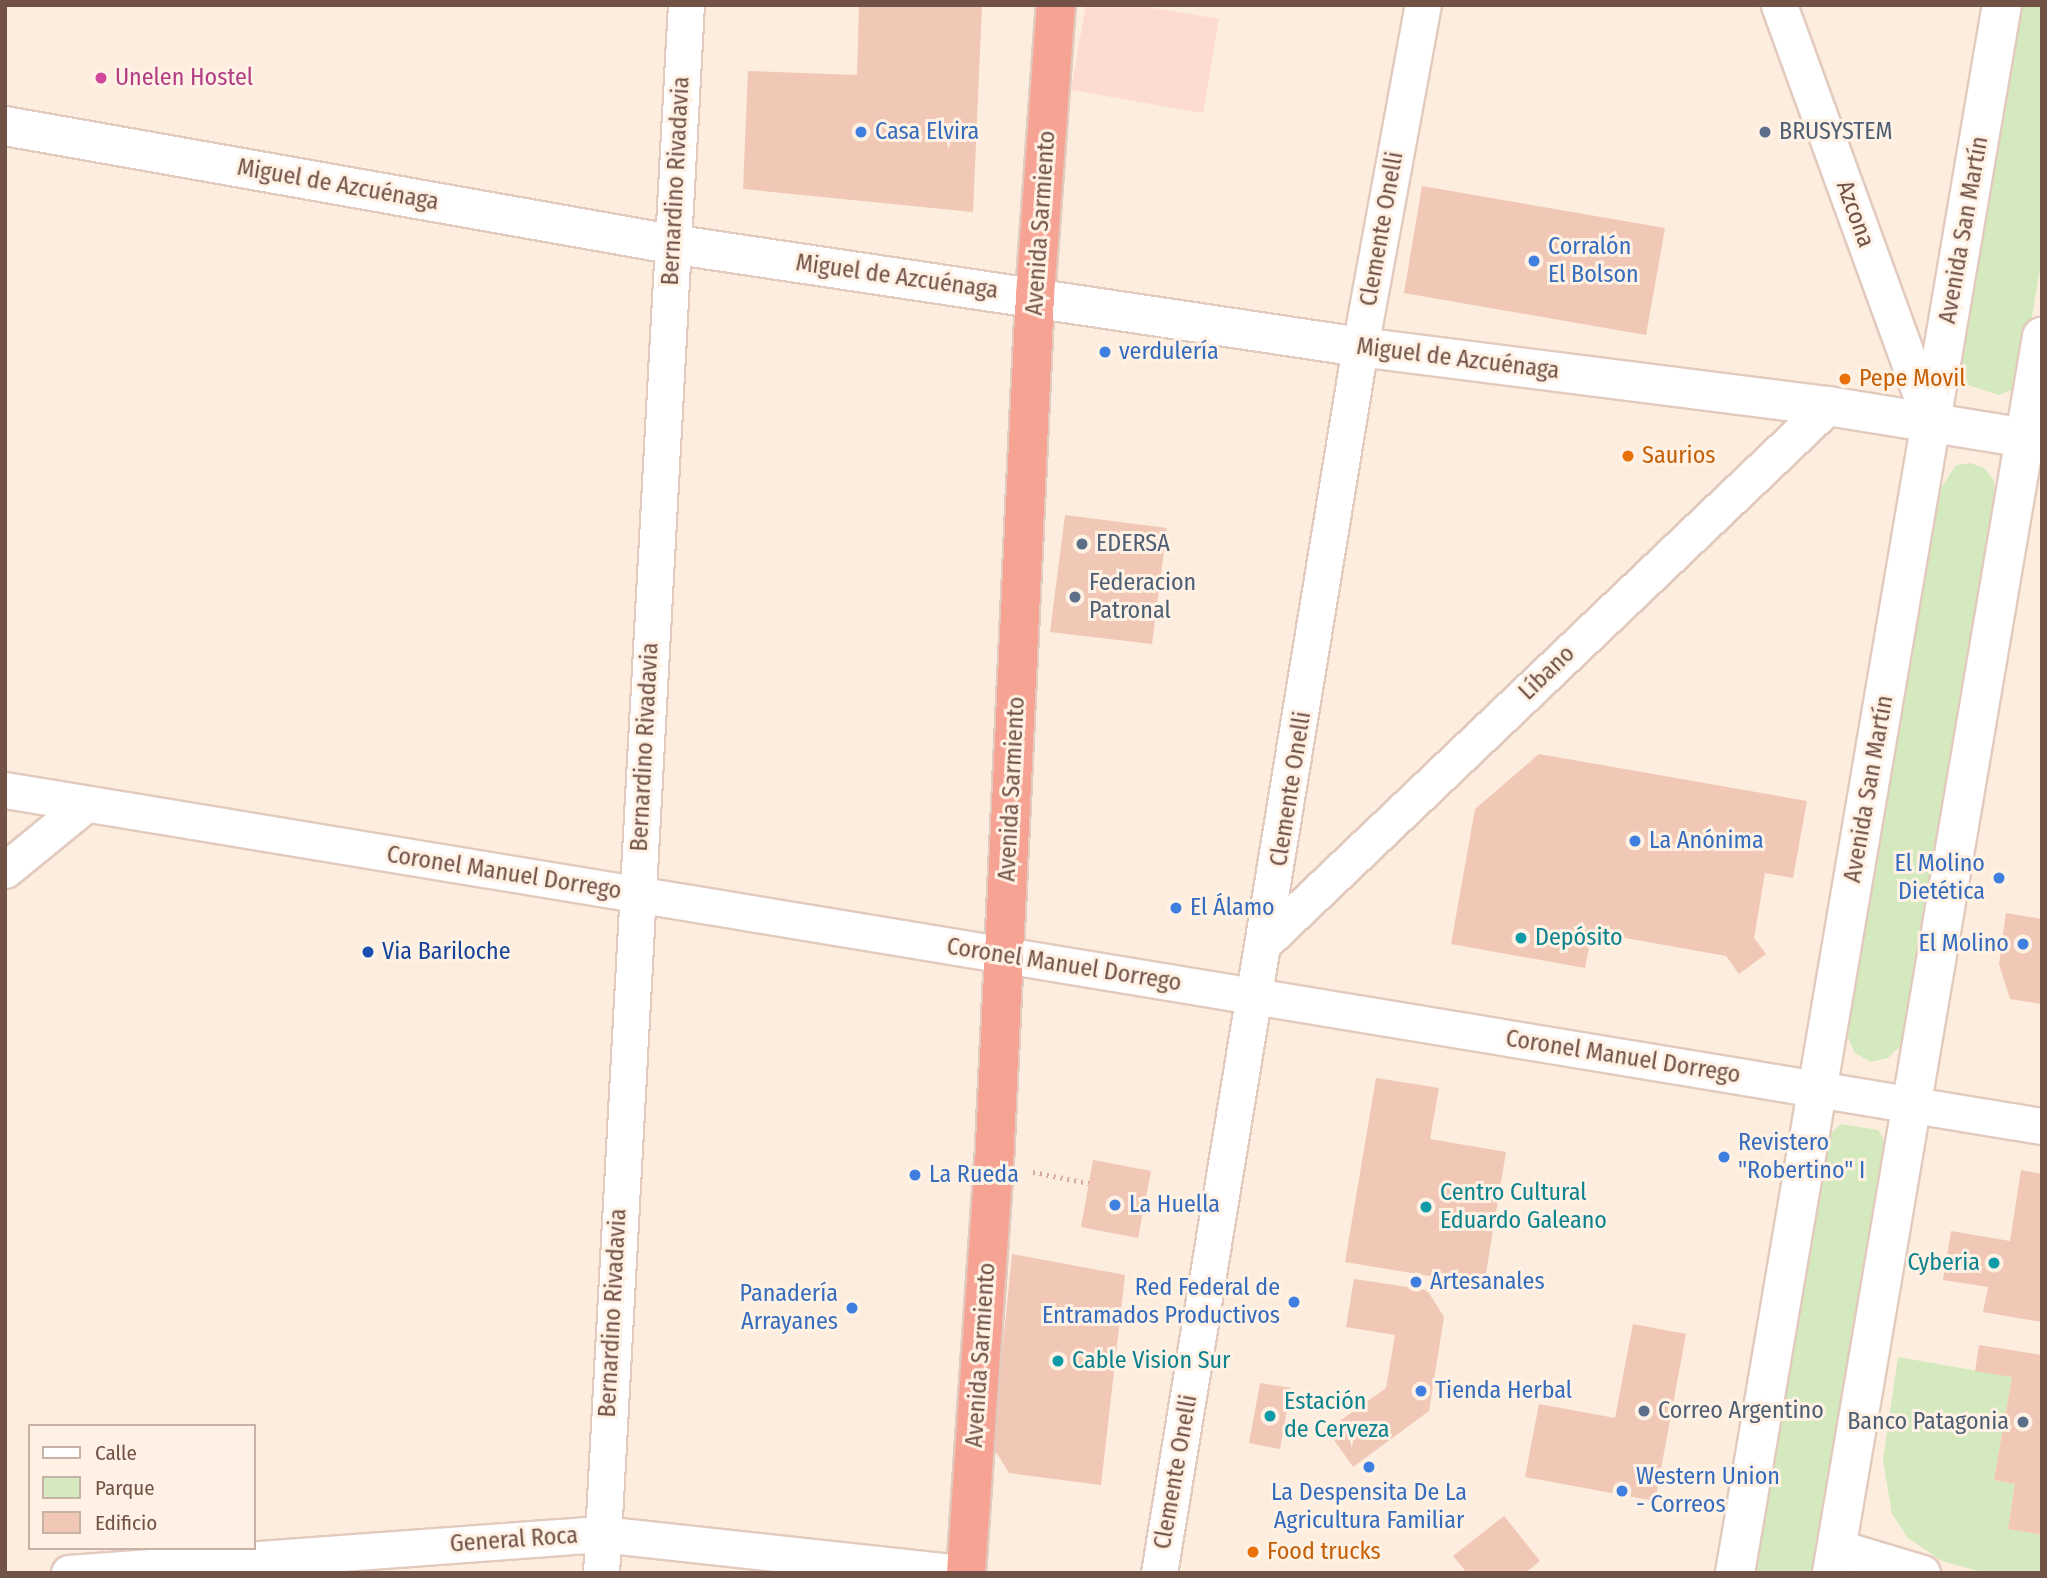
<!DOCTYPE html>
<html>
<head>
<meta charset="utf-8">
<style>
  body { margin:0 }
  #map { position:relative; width:2047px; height:1578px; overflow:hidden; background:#fcedde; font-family:"Fira Sans Condensed",sans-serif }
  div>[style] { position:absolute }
  .commercial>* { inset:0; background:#fddad2 }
  .green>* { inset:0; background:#d4e9be }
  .building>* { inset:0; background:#f1c7b6 }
  .path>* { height:4.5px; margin-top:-2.25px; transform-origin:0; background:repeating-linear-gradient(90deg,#d5ab9a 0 2px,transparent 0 7px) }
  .roads { filter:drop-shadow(2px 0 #e2cabe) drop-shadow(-2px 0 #e2cabe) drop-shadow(0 2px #e2cabe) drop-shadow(0 -2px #e2cabe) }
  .street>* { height:35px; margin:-17.5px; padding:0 17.5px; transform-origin:17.5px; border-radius:17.5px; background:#fff }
  .secondary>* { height:38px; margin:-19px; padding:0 19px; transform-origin:19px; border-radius:19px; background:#fff }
  .highway>* { height:38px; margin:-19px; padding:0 19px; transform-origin:19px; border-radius:19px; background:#f7a394 }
  .dots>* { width:19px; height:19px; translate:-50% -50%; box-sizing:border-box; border:4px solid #fff2e4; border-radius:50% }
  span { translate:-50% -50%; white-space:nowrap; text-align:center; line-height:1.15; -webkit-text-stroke:6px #fff2e4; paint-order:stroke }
  .hotel-label { font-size:24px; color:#b23c85 }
  .left { translate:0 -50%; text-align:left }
  .shop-label { font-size:24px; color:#366cbe }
  .right { translate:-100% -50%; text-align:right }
  .service-label { font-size:24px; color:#4e5e75 }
  .street-label { font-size:24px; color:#725147 }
  .food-label { font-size:24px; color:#c56008 }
  .culture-label { font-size:24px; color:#0d838f }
  .transit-label { font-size:24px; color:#164399 }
  .frame { position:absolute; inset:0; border:7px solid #725147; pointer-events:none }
  .legend { position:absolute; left:28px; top:1424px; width:228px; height:126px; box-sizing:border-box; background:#fff2e4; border:2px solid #c7b2a5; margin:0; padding:9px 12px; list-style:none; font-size:21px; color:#725147 }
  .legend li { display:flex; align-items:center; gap:14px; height:35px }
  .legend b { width:35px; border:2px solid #c7b2a5 }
</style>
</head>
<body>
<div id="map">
  <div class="commercial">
    <div style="clip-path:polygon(1086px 5px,1135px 5px,1219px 19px,1203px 113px,1071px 90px)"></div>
  </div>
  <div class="green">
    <div style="clip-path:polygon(2021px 5px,2042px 5px,2042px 257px,2022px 375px,2014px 389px,1999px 395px,1965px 384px,1961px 365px)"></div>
    <div style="clip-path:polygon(1970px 463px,1984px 468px,1994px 480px,1995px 503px,1904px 1042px,1888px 1058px,1871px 1062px,1855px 1053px,1848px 1038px,1850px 1018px,1941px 488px,1956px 465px)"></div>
    <div style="clip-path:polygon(1841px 1124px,1878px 1130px,1886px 1144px,1819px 1573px,1747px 1573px,1829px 1135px)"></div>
    <div style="clip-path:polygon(1898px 1357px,2012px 1377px,1994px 1480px,2015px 1484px,2008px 1529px,2042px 1535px,2042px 1573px,1985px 1573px,1942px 1561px,1908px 1538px,1892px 1514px,1883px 1460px)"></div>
  </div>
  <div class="building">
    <div style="clip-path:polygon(859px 5px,982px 5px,973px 212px,743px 189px,748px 71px,857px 75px)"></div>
    <div style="clip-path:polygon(1422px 186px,1665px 228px,1646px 335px,1404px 293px)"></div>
    <div style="clip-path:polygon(1065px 515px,1167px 528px,1152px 644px,1050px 632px)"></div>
    <div style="clip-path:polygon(1539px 754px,1807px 801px,1793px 878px,1765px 873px,1754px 938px,1766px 954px,1739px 974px,1726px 956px,1592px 932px,1585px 968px,1451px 944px,1475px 809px)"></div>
    <div style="clip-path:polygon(2006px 913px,2042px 919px,2042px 1004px,2010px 999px,1999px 964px)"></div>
    <div style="clip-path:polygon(1376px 1078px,1439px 1088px,1430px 1139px,1506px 1152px,1484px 1285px,1345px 1262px)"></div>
    <div style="clip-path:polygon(1093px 1160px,1151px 1171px,1138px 1238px,1081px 1227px)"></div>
    <div style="clip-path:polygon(2021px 1170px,2042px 1174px,2042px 1322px,1983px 1312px,1988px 1287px,1943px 1280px,1951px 1231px,2010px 1241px)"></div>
    <div style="clip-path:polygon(1012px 1254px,1125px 1275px,1101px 1485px,1009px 1473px,993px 1447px)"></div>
    <div style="clip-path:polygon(1354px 1279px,1427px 1290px,1444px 1317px,1429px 1411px,1353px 1467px,1327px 1430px,1386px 1388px,1395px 1335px,1346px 1327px)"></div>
    <div style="clip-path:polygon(1633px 1324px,1686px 1334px,1655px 1501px,1525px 1477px,1539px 1404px,1615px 1418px)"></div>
    <div style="clip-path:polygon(1979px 1345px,2042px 1355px,2042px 1535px,2008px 1529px,2015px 1484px,1994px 1480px,2012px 1377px,1975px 1371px)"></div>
    <div style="clip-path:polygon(1260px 1383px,1291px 1388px,1280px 1449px,1249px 1443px)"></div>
    <div style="clip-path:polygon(1504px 1516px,1540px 1561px,1525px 1573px,1467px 1573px,1453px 1556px)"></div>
  </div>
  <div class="path">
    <div style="left:1033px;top:1172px;width:57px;rotate:11.1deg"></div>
  </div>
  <div class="roads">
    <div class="street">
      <div style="left:1779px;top:5px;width:445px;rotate:70deg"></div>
      <div style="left:5px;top:790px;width:2065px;rotate:9.37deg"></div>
      <div style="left:5px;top:870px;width:104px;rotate:-39.2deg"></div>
      <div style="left:1267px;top:940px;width:775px;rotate:-43.59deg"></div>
      <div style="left:1836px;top:1547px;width:90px;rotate:16.8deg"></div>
      <div style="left:69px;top:1573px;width:533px;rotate:-4.19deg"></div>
      <div style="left:601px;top:1534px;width:359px;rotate:6.2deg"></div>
      <div style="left:601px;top:1573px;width:1570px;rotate:-86.9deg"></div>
      <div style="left:1159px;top:1573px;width:1242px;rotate:-80.69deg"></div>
      <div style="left:1360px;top:347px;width:348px;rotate:-79.6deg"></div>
    </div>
    <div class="secondary">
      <div style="left:5px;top:126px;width:676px;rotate:10.05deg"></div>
      <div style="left:671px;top:244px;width:697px;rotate:8.5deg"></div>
      <div style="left:1360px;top:347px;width:472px;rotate:7.2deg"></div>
      <div style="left:1828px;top:406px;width:200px;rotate:9.2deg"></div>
      <div style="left:1735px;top:1573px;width:1591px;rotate:-80.34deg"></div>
      <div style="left:1832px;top:1573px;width:1254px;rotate:-80.36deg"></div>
    </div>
    <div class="highway">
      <div style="left:966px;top:1573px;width:409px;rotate:-86.1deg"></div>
      <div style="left:994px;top:1165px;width:870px;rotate:-87.3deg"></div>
      <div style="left:1035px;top:296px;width:292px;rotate:-85.9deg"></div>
    </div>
  </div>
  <div class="dots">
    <div style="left:101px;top:78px;background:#d1479c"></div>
    <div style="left:861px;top:132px;background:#3f7fe0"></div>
    <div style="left:1765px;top:132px;background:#5c6f8a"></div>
    <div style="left:1534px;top:261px;background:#3f7fe0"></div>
    <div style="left:1105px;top:352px;background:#3f7fe0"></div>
    <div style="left:1845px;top:379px;background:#e8710a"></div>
    <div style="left:1628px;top:456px;background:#e8710a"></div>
    <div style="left:1082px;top:544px;background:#5c6f8a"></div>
    <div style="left:1075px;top:597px;background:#5c6f8a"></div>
    <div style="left:1635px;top:841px;background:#3f7fe0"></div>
    <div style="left:1999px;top:878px;background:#3f7fe0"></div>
    <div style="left:1176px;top:908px;background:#3f7fe0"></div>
    <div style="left:1521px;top:938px;background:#0f9aa8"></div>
    <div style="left:2023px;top:944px;background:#3f7fe0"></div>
    <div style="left:368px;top:952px;background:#1a4fb4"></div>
    <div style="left:1724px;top:1157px;background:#3f7fe0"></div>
    <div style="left:915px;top:1175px;background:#3f7fe0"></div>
    <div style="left:1115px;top:1205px;background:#3f7fe0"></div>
    <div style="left:1426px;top:1207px;background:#0f9aa8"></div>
    <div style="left:1994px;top:1263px;background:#0f9aa8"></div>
    <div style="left:1416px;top:1282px;background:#3f7fe0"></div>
    <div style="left:1294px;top:1302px;background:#3f7fe0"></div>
    <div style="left:852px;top:1308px;background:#3f7fe0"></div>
    <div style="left:1058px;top:1361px;background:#0f9aa8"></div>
    <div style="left:1421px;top:1391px;background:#3f7fe0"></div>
    <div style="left:1644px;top:1411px;background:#5c6f8a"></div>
    <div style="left:1270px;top:1416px;background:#0f9aa8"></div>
    <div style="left:2023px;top:1422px;background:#5c6f8a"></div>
    <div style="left:1369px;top:1467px;background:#3f7fe0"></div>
    <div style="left:1622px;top:1491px;background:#3f7fe0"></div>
    <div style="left:1253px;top:1552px;background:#e8710a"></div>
  </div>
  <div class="hotel-label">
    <span class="left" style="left:115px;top:78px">Unelen Hostel</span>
  </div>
  <div class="shop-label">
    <span class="left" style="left:875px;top:132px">Casa Elvira</span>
    <span class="left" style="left:1548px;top:261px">Corralón<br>El Bolson</span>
    <span class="left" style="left:1119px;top:352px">verdulería</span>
    <span class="left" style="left:1649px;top:841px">La Anónima</span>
    <span class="right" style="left:1985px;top:878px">El Molino<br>Dietética</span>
    <span class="left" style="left:1190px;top:908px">El Álamo</span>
    <span class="right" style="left:2009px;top:944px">El Molino</span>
    <span class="left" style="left:1738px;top:1157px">Revistero<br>"Robertino" I</span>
    <span class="left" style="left:929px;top:1175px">La Rueda</span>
    <span class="left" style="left:1129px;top:1205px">La Huella</span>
    <span class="left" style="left:1430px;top:1282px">Artesanales</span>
    <span class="right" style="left:1280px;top:1302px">Red Federal de<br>Entramados Productivos</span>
    <span class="right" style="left:838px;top:1308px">Panadería<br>Arrayanes</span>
    <span class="left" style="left:1435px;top:1391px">Tienda Herbal</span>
    <span class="left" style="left:1636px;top:1491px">Western Union<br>- Correos</span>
    <span style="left:1369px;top:1507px">La Despensita De La<br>Agricultura Familiar</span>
  </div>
  <div class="service-label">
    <span class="left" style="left:1779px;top:132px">BRUSYSTEM</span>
    <span class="left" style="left:1096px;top:544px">EDERSA</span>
    <span class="left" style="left:1089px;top:597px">Federacion<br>Patronal</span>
    <span class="left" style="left:1658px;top:1411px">Correo Argentino</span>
    <span class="right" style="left:2009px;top:1422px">Banco Patagonia</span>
  </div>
  <div class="street-label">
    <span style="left:676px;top:181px;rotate:-87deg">Bernardino Rivadavia</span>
    <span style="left:338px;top:185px;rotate:10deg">Miguel de Azcuénaga</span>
    <span style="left:1855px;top:214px;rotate:70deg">Azcona</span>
    <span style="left:1041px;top:223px;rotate:-86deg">Avenida Sarmiento</span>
    <span style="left:1382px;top:229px;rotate:-80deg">Clemente Onelli</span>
    <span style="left:1964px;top:230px;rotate:-80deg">Avenida San Martín</span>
    <span style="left:897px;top:277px;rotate:8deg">Miguel de Azcuénaga</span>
    <span style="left:1458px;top:359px;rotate:7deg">Miguel de Azcuénaga</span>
    <span style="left:1547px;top:673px;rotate:-44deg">Líbano</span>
    <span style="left:645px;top:747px;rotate:-87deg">Bernardino Rivadavia</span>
    <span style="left:1012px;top:789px;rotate:-87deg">Avenida Sarmiento</span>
    <span style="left:1291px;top:789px;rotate:-81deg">Clemente Onelli</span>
    <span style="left:1869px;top:789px;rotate:-80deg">Avenida San Martín</span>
    <span style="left:504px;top:873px;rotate:9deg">Coronel Manuel Dorrego</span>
    <span style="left:1064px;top:965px;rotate:9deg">Coronel Manuel Dorrego</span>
    <span style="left:1623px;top:1057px;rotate:9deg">Coronel Manuel Dorrego</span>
    <span style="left:613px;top:1313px;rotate:-87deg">Bernardino Rivadavia</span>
    <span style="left:981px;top:1355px;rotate:-86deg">Avenida Sarmiento</span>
    <span style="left:1176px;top:1472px;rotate:-80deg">Clemente Onelli</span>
    <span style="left:514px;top:1540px;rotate:-4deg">General Roca</span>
  </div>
  <div class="food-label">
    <span class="left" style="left:1859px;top:379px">Pepe Movil</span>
    <span class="left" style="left:1642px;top:456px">Saurios</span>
    <span class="left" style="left:1267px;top:1552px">Food trucks</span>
  </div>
  <div class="culture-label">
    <span class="left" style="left:1535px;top:938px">Depósito</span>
    <span class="left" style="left:1440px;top:1207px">Centro Cultural<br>Eduardo Galeano</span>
    <span class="right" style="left:1980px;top:1263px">Cyberia</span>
    <span class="left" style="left:1072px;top:1361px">Cable Vision Sur</span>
    <span class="left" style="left:1284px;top:1416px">Estación<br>de Cerveza</span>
  </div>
  <div class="transit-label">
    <span class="left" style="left:382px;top:952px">Via Bariloche</span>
  </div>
  <div class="frame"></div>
  <ul class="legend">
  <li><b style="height:9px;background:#fff"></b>Calle</li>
  <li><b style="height:19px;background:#d4e9be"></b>Parque</li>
  <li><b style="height:19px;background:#f1c7b6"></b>Edificio</li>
  </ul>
</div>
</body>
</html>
